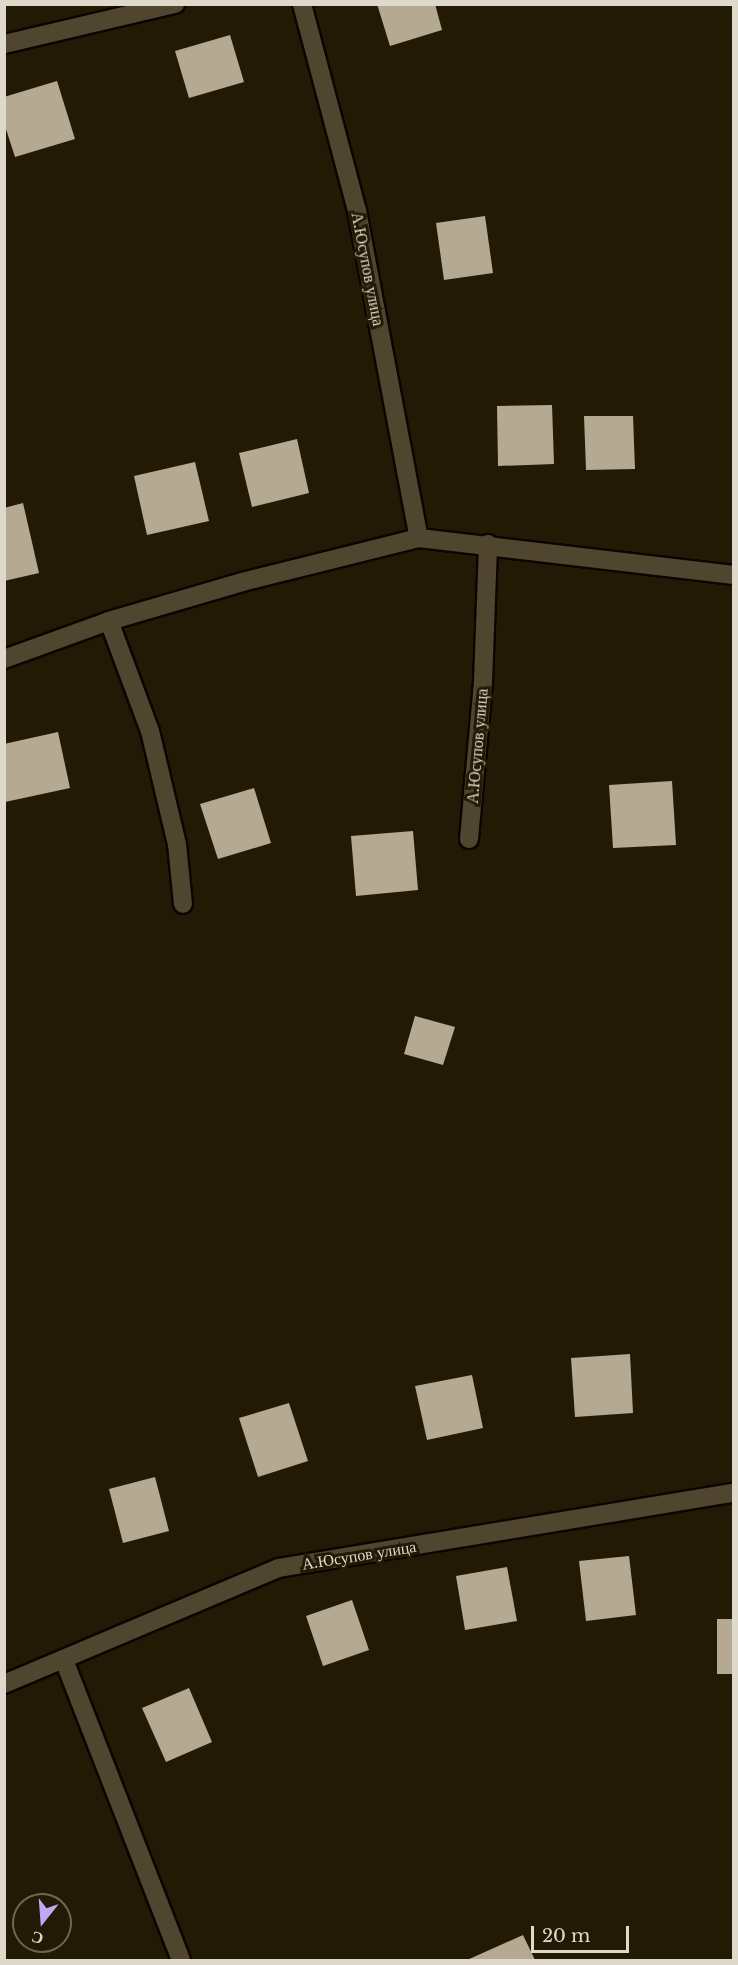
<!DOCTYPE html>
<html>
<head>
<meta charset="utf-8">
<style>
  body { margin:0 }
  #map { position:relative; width:738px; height:1965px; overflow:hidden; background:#231a05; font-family:"Libre Baskerville",serif }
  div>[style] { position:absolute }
  .building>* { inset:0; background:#b5aa91 }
  .roads { filter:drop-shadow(2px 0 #0c0500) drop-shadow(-2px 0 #0c0500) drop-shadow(0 2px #0c0500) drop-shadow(0 -2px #0c0500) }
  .minor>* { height:18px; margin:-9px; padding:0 9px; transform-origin:9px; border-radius:9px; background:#504630 }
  span { translate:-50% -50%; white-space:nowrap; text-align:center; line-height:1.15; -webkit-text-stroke:6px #231a05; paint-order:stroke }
  .street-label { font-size:16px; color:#dfd9cc }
  .frame { position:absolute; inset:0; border:6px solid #dfd9cc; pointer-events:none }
  .north { position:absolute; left:12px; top:1893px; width:60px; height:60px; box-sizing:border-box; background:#231a05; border:2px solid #6e6655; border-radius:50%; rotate:197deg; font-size:16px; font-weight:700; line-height:24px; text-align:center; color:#dfd9cc }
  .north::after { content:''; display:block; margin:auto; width:21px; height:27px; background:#bea9f4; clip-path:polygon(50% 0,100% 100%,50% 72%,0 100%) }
  .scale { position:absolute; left:531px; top:1926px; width:98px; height:27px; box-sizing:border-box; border:3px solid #dfd9cc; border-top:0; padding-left:8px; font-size:18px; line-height:21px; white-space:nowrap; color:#dfd9cc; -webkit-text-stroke:4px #231a05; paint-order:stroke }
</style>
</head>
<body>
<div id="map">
  <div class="building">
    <div style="clip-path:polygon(377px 4px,435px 4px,442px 30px,390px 46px)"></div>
    <div style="clip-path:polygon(230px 35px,244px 82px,189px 98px,175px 51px)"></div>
    <div style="clip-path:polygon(57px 81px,75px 139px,15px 157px,4px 123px,4px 97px)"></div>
    <div style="clip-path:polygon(485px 216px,493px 273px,444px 280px,436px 223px)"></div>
    <div style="clip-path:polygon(552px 405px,554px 464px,498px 466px,497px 406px)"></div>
    <div style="clip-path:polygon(584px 416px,633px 416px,635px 469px,586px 470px)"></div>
    <div style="clip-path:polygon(297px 439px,309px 493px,252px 507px,239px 453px)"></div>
    <div style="clip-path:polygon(195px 462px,209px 521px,147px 535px,134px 476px)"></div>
    <div style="clip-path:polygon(23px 503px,39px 573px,4px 581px,4px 508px)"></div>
    <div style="clip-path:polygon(58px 732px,70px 788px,5px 802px,4px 744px)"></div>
    <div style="clip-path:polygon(672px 781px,676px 845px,613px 848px,609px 785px)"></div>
    <div style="clip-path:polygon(254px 788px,271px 843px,218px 859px,200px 804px)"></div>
    <div style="clip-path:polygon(413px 831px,418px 890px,356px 896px,351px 836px)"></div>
    <div style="clip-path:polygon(415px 1016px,455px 1027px,443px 1065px,404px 1054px)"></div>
    <div style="clip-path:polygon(630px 1354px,633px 1413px,575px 1417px,571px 1358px)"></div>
    <div style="clip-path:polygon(472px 1375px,483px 1428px,427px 1440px,415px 1386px)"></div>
    <div style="clip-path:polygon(289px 1403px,308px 1461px,258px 1477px,239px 1418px)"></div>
    <div style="clip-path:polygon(155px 1477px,169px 1531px,123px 1543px,109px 1489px)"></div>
    <div style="clip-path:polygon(629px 1556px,636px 1615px,586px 1621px,579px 1561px)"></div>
    <div style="clip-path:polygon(507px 1567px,517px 1621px,465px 1630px,456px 1576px)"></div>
    <div style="clip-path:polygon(352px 1600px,369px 1650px,323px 1666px,306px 1616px)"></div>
    <div style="clip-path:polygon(717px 1619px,734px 1619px,734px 1674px,717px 1674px)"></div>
    <div style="clip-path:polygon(189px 1688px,212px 1742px,166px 1762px,142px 1708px)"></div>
    <div style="clip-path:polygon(523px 1935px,535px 1960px,467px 1960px)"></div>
  </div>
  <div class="roads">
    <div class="minor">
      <div style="left:302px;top:4px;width:214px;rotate:75.1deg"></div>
      <div style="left:357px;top:211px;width:333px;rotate:79.3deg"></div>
      <div style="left:4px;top:44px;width:176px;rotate:-13.2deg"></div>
      <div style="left:109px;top:621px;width:117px;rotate:69.6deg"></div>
      <div style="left:150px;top:731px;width:116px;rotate:76.6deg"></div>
      <div style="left:177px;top:844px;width:60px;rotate:84.3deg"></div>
      <div style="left:4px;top:659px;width:112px;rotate:-19.9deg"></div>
      <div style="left:109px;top:621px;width:139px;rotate:-16.3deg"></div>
      <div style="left:242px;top:582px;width:182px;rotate:-14deg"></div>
      <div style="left:419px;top:538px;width:317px;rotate:6.7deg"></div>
      <div style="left:469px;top:839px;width:158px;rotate:-84.9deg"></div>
      <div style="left:483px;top:682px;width:138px;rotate:-87.9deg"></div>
      <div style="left:64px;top:1660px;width:322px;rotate:68.7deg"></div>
      <div style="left:4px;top:1684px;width:298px;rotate:-22.9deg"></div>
      <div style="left:279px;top:1568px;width:461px;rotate:-9.4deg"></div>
    </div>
  </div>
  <div class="street-label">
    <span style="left:368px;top:269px;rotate:79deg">А.Юсупов улица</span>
    <span style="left:477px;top:746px;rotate:-85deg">А.Юсупов улица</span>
    <span style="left:359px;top:1555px;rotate:-9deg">А.Юсупов улица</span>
  </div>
  <div class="frame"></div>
  <div class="north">С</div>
  <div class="scale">20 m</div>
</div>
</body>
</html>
